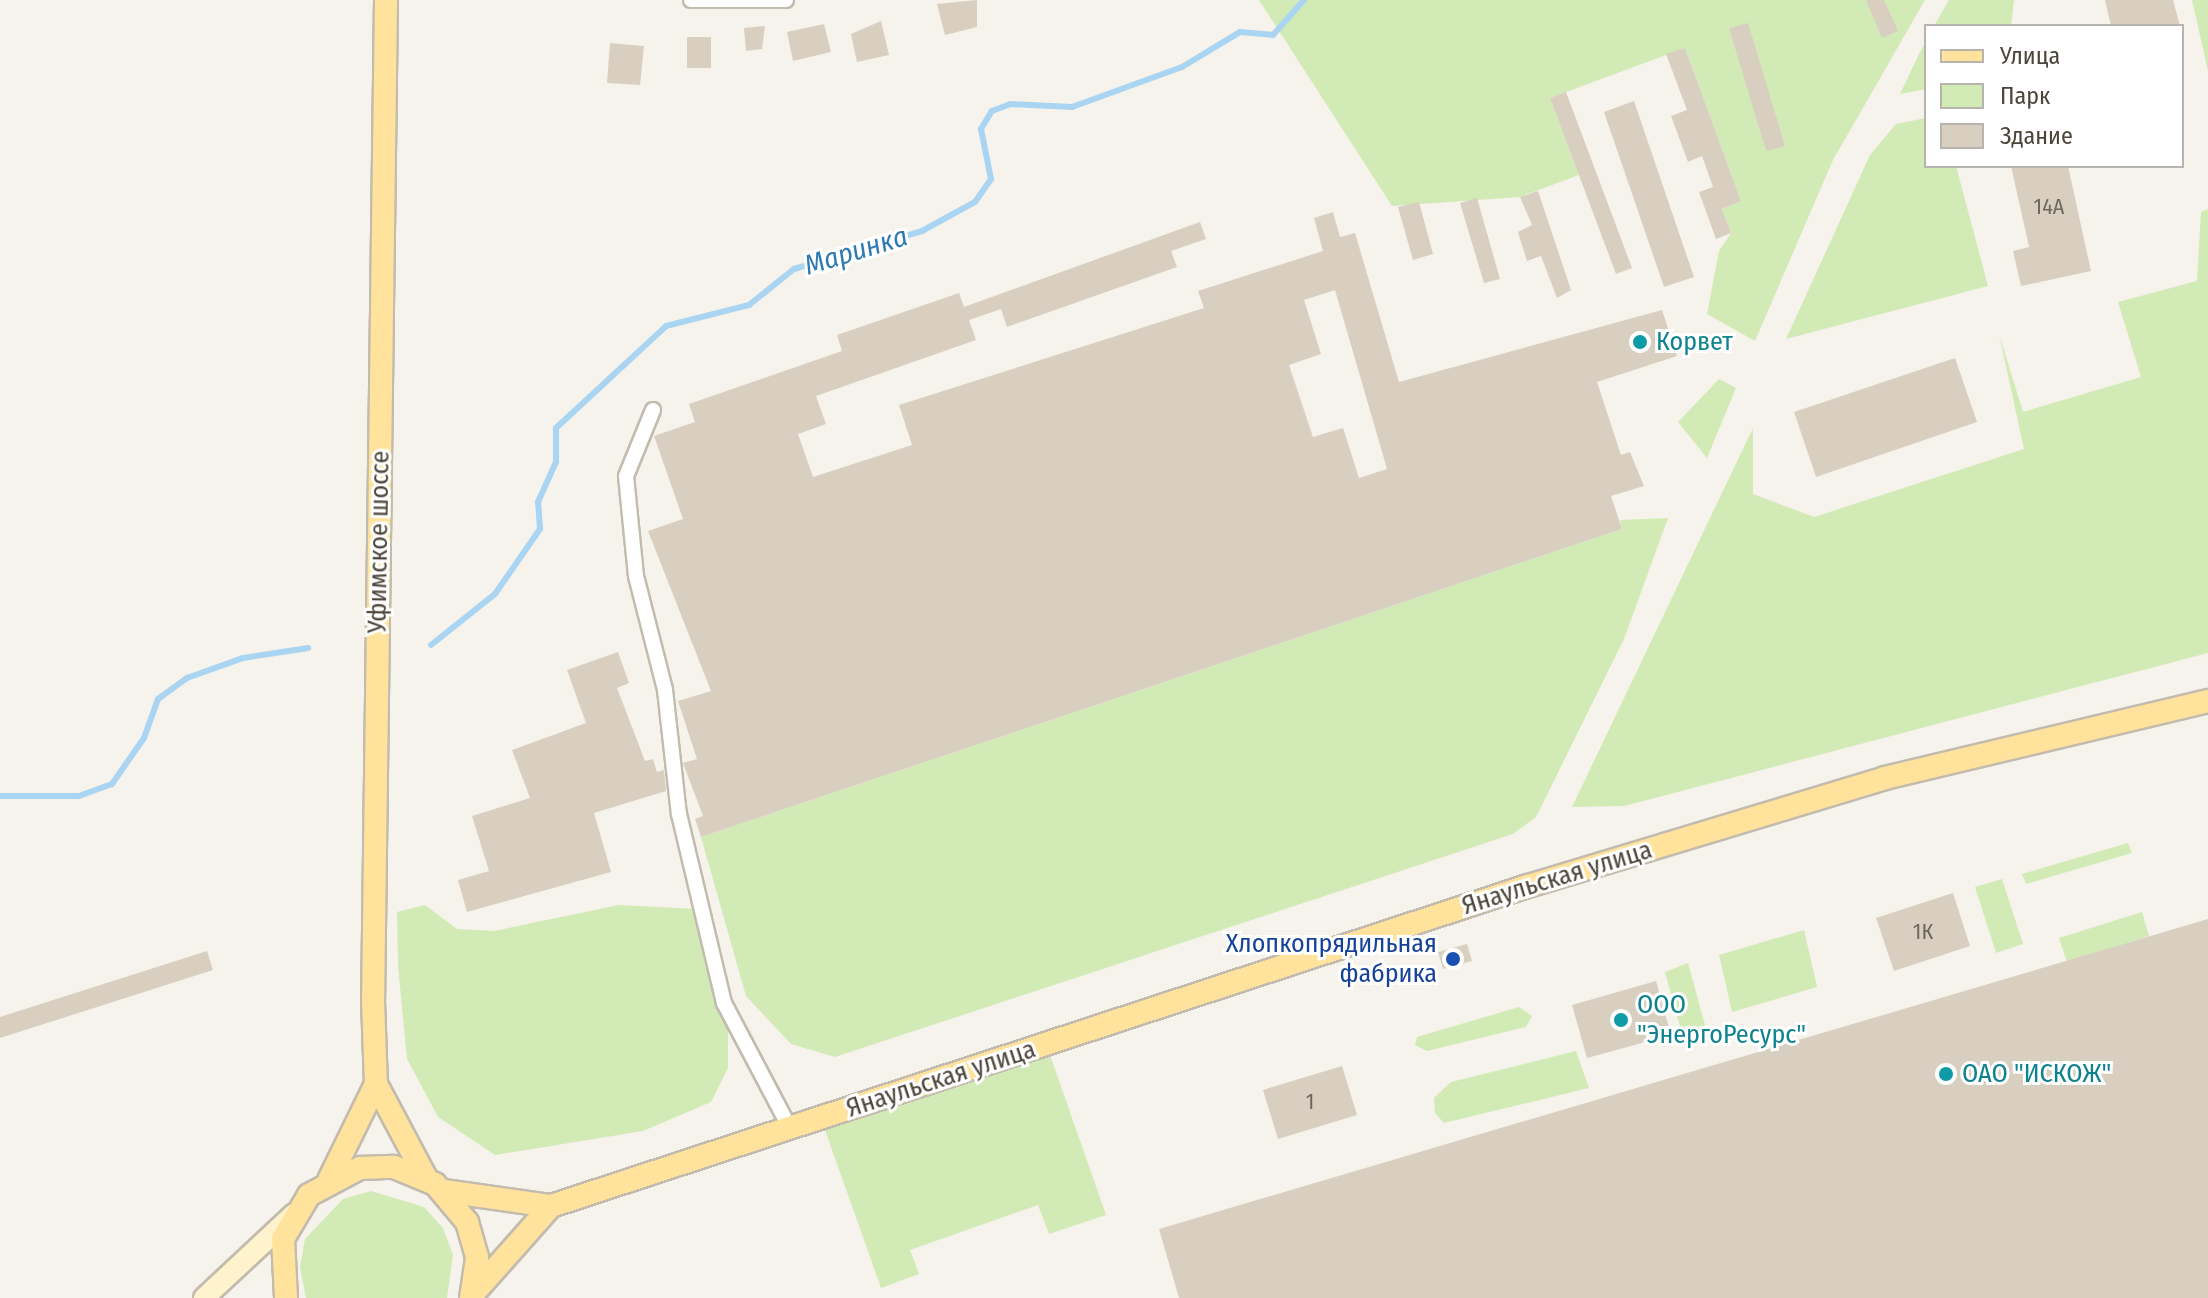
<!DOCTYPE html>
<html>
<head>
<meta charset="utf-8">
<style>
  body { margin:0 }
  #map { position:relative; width:2208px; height:1298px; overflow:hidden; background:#f6f3ec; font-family:"Fira Sans Condensed",sans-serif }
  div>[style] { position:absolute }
  .green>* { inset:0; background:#d2eab5 }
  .stream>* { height:6px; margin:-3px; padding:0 3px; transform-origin:3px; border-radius:3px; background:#a9d4f2 }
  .building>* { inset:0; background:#d8cfc1 }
  .roads { filter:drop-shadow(2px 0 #c2bbae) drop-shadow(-2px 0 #c2bbae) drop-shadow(0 2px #c2bbae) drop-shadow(0 -2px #c2bbae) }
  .street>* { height:14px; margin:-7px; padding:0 7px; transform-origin:7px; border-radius:7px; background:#fff }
  .secondary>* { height:20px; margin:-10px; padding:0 10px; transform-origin:10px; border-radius:10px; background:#fff3cd }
  .primary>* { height:22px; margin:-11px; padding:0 11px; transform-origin:11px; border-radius:11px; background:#ffe39c }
  .dots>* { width:22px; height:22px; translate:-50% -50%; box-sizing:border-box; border:4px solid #fff; border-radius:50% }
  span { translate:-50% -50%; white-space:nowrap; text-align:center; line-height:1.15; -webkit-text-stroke:6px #fff; paint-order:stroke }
  .number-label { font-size:22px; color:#6e675b }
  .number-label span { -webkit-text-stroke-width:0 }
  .culture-label { font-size:26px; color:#0d838f }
  .left { translate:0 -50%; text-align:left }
  .street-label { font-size:26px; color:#4b4439 }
  .transit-label { font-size:26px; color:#164399 }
  .right { translate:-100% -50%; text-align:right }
  .water-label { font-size:28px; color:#2e7ab2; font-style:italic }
  .legend { position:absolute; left:1924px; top:24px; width:260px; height:144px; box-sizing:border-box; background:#fff; border:2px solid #b7b4b0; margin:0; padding:10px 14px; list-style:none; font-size:24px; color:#4b4439 }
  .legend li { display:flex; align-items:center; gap:16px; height:40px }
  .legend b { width:40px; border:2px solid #b7b4b0 }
</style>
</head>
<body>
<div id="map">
  <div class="green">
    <div style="clip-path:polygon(1259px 0,1925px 0,1833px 160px,1755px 341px,1707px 314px,1719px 251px,1731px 233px,1722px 209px,1741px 201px,1685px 48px,1550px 98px,1579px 175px,1520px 197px,1392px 206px)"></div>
    <div style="clip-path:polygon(1949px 0,2014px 0,2011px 26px,1934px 26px)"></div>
    <div style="clip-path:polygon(2192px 0,2208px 0,2208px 71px)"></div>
    <div style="clip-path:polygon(1926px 41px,1926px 89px,1900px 94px,1920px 52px)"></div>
    <div style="clip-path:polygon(1926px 118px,1926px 166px,1956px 166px,1988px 286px,1786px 339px,1870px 155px,1896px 124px)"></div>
    <div style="clip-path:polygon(2208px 209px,2208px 653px,1624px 806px,1572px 807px,1753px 428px,1753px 494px,1814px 517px,2024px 449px,1999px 334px,2023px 412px,2141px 377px,2118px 302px,2197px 281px,2201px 212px)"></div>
    <div style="clip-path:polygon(1719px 379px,1736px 388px,1707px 458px,1678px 422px)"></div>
    <div style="clip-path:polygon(1668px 518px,1624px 639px,1536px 817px,1513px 834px,835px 1057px,791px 1044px,746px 996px,701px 837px,1622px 529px,1620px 520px)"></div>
    <div style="clip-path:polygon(2128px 843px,2132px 853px,2026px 884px,2022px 874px)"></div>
    <div style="clip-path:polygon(2002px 879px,2023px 944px,1996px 953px,1975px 887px)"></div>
    <div style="clip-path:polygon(425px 905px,457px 929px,494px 931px,619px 905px,696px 909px,728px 1028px,728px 1068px,711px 1102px,643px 1131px,495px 1155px,438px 1117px,407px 1059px,398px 966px,397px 912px)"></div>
    <div style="clip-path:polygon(2142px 912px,2149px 936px,2067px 962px,2059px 938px)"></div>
    <div style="clip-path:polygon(1804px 930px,1817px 987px,1732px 1012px,1719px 955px)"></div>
    <div style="clip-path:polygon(1688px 963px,1705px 1025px,1683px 1037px,1665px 972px)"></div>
    <div style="clip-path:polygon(1519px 1007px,1532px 1016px,1526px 1027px,1427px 1051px,1415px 1045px,1417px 1037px)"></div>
    <div style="clip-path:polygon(1576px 1051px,1589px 1088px,1444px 1123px,1435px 1113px,1434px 1098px,1451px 1082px)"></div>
    <div style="clip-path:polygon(1049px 1052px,1106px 1215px,1049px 1234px,1038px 1205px,910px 1250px,919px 1274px,881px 1288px,825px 1130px)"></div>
    <div style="clip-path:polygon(371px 1191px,424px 1207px,443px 1228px,453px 1255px,447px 1298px,306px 1298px,300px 1267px,305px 1239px,343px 1199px)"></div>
  </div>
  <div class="stream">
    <div style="left:431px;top:645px;width:82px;rotate:-38.6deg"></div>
    <div style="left:495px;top:594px;width:79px;rotate:-55.3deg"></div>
    <div style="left:540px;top:529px;width:27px;rotate:-94deg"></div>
    <div style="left:538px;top:502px;width:44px;rotate:-65.8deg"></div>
    <div style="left:556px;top:462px;width:34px;rotate:-90deg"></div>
    <div style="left:556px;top:428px;width:150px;rotate:-42.8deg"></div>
    <div style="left:666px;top:326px;width:86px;rotate:-14.2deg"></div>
    <div style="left:749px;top:305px;width:58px;rotate:-38.7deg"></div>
    <div style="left:794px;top:269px;width:134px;rotate:-16.5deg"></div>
    <div style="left:922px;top:231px;width:60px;rotate:-28.7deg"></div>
    <div style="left:975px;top:202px;width:28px;rotate:-55deg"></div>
    <div style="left:991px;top:179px;width:51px;rotate:-101.3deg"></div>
    <div style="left:981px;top:129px;width:21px;rotate:-59deg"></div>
    <div style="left:992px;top:111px;width:19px;rotate:-21deg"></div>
    <div style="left:1010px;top:104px;width:62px;rotate:2.8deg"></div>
    <div style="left:1072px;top:107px;width:117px;rotate:-20deg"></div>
    <div style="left:1182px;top:67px;width:68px;rotate:-31.1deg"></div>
    <div style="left:1240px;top:32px;width:33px;rotate:5deg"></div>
    <div style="left:1273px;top:35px;width:47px;rotate:-48.5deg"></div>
    <div style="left:0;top:796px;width:79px"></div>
    <div style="left:79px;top:796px;width:35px;rotate:-20deg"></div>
    <div style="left:112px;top:784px;width:56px;rotate:-55.2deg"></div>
    <div style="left:144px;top:738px;width:41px;rotate:-70.3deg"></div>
    <div style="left:158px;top:699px;width:36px;rotate:-36deg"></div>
    <div style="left:187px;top:678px;width:59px;rotate:-19.7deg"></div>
    <div style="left:243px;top:658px;width:66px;rotate:-8.7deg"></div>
  </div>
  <div class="building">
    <div style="clip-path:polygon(977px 0,977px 27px,945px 35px,937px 4px)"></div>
    <div style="clip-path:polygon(1866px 0,1884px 0,1898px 31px,1882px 38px)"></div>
    <div style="clip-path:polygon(2105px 0,2173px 0,2180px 26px,2111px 26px)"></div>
    <div style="clip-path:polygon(881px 21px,889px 55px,857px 62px,851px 34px)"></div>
    <div style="clip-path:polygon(1748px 23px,1785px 146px,1766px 151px,1729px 28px)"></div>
    <div style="clip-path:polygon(824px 24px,831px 52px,793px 61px,787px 32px)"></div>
    <div style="clip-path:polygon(765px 26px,762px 49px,746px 51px,744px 28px)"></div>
    <div style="clip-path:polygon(687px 37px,711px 37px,711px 68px,687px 68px)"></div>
    <div style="clip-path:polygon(610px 43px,644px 46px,640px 85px,607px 83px)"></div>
    <div style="clip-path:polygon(1685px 48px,1741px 201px,1722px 209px,1731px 233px,1716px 239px,1699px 192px,1713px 187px,1702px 156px,1688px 162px,1671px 116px,1687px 110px,1666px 54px)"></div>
    <div style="clip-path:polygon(1566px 92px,1632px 268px,1616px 274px,1550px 98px)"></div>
    <div style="clip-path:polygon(1634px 101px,1694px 277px,1664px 287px,1604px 112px)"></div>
    <div style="clip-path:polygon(2011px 166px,2068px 166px,2091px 271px,2021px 286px,2013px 251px,2029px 247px)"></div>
    <div style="clip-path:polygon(1538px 191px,1571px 290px,1557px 298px,1541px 256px,1527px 261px,1518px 232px,1532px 225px,1520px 197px)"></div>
    <div style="clip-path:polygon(1477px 198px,1500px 279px,1484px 283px,1460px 203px)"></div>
    <div style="clip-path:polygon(1419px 202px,1433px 254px,1413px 260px,1398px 207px)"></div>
    <div style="clip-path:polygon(evenodd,1333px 212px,1340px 237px,1355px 233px,1399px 382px,1662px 310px,1677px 356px,1597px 382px,1621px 455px,1630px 452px,1644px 486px,1611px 496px,1622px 529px,701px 837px,695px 819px,703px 816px,683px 763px,697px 759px,678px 701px,711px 691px,648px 531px,683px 519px,654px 436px,695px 422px,689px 404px,842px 351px,837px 335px,959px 293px,964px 307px,1200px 222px,1206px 239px,1171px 251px,1177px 267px,1007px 327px,1001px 309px,969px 320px,976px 340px,816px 396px,826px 424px,798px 434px,813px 477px,912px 445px,899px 405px,1204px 308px,1198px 291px,1323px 251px,1314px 218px,1333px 212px,1335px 290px,1387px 469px,1359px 478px,1343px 428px,1313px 437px,1289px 365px,1321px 354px,1304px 300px,1335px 290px)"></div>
    <div style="clip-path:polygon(1955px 358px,1977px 422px,1816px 477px,1794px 412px)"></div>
    <div style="clip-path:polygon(618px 652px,629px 683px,617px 688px,645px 761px,653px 759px,657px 772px,664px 770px,666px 791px,594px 813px,611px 872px,467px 912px,458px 880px,489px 871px,472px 816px,530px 798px,512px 750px,586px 723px,567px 670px)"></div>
    <div style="clip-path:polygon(1953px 893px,1970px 946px,1894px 971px,1876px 918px)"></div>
    <div style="clip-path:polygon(2208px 919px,2208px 1298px,1179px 1298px,1159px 1229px)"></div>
    <div style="clip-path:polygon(1467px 944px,1472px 961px,1443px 969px,1438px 952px)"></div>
    <div style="clip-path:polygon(207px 951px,213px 970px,0 1038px,0 1017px)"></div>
    <div style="clip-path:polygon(1656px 981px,1671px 1035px,1587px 1058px,1572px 1005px)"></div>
    <div style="clip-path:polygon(1342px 1066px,1357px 1115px,1278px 1139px,1263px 1090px)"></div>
  </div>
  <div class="roads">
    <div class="street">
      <div style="left:691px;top:0;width:95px"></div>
      <div style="left:653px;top:410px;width:71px;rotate:112.2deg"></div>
      <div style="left:626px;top:476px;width:100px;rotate:84.3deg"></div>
      <div style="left:636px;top:576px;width:118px;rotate:75.7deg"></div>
      <div style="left:665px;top:690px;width:125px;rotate:83.6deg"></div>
      <div style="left:679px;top:814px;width:194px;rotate:76.6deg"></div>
      <div style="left:724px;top:1003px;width:141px;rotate:62.2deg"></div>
    </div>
    <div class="secondary">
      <div style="left:204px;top:1298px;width:123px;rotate:-43deg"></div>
    </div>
    <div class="primary">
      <div style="left:386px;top:0;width:1000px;rotate:90.74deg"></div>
      <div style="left:373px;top:1000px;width:84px;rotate:88deg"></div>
      <div style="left:376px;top:1084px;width:106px;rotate:62deg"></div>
      <div style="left:329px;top:1180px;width:107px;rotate:-63.9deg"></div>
      <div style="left:444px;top:1191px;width:108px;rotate:8deg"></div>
      <div style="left:551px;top:1206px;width:1028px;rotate:-18.14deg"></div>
      <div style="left:1528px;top:886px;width:373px;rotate:-16.8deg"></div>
      <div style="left:1885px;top:778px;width:332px;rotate:-13.4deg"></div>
      <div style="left:472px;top:1295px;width:119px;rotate:-48.4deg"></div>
      <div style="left:286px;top:1298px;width:59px;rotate:-92.9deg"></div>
      <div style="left:283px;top:1239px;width:51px;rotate:-59.4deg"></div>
      <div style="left:309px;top:1195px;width:58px;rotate:-27.9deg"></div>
      <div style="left:360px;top:1168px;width:34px;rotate:-2deg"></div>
      <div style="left:394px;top:1167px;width:44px;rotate:22.5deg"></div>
      <div style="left:435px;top:1184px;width:50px;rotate:49.9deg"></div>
      <div style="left:467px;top:1222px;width:37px;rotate:74deg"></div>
      <div style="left:477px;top:1258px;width:40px;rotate:98.5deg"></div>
    </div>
  </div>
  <div class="dots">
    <div style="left:1640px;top:342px;background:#0f9aa8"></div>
    <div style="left:1453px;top:959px;background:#1a4fb4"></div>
    <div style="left:1621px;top:1020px;background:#0f9aa8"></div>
    <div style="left:1946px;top:1074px;background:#0f9aa8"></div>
  </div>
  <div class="number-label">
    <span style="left:2049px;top:207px">14А</span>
    <span style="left:1923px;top:932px">1К</span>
    <span style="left:1310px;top:1102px">1</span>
  </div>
  <div class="culture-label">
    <span class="left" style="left:1656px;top:342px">Корвет</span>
    <span class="left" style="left:1637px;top:1020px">ООО<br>"ЭнергоРесурс"</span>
    <span class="left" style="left:1962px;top:1074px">ОАО "ИСКОЖ"</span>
  </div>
  <div class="street-label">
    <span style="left:379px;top:542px;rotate:-89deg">Уфимское шоссе</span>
    <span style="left:1557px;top:878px;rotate:-17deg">Янаульская улица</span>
    <span style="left:941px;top:1079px;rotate:-18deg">Янаульская улица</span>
  </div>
  <div class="transit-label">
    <span class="right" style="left:1437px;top:959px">Хлопкопрядильная<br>фабрика</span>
  </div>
  <div class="water-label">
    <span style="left:856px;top:251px;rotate:-17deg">Маринка</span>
  </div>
  <ul class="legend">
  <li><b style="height:10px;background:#ffe39c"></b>Улица</li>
  <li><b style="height:22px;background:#d2eab5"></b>Парк</li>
  <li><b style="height:22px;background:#d8cfc1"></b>Здание</li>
  </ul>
</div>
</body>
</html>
